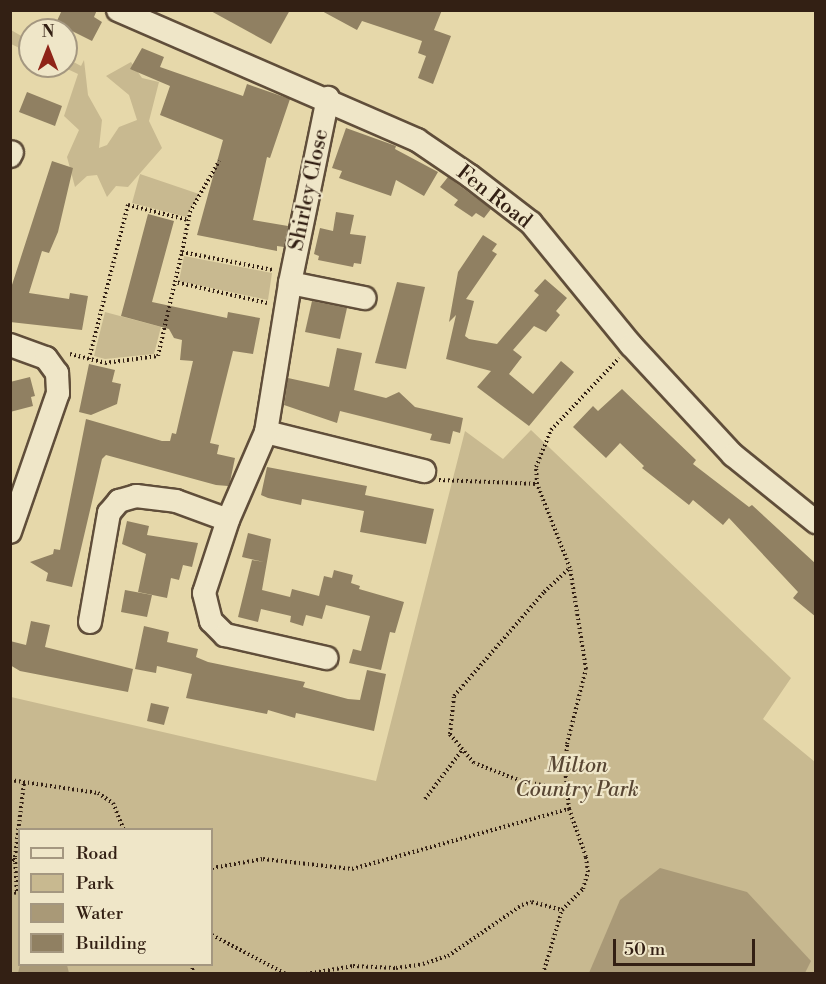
<!DOCTYPE html>
<html>
<head>
<meta charset="utf-8">
<style>
  body { margin:0 }
  #map { position:relative; width:826px; height:984px; overflow:hidden; background:#e6d8aa; font-family:"Libre Bodoni",serif }
  div>[style] { position:absolute }
  .green>* { inset:0; background:#c8b990 }
  .water>* { inset:0; background:#a99977 }
  .building>* { inset:0; background:#908062 }
  .path>* { height:4px; margin-top:-2px; transform-origin:0; background:repeating-linear-gradient(90deg,#332014 0 1.5px,transparent 0 4.5px) }
  .roads { filter:drop-shadow(2px 0 #604e3a) drop-shadow(-2px 0 #604e3a) drop-shadow(0 2px #604e3a) drop-shadow(0 -2px #604e3a) }
  .minor>* { height:22px; margin:-11px; padding:0 11px; transform-origin:11px; border-radius:11px; background:#efe6c8 }
  span { translate:-50% -50%; white-space:nowrap; text-align:center; line-height:1.15; -webkit-text-stroke:4.5px #efe6c8; paint-order:stroke }
  .street-label { font-size:21px; color:#332014 }
  .park-label { font-size:21px; color:#584633; font-style:italic }
  .frame { position:absolute; inset:0; border:12px solid #332014; pointer-events:none }
  .legend { position:absolute; left:18px; top:828px; width:195px; height:138px; box-sizing:border-box; background:#efe6c8; border:2px solid #a49780; margin:0; padding:8px 10px; list-style:none; font-size:18px; color:#332014 }
  .legend li { display:flex; align-items:center; gap:12px; height:30px }
  .legend b { width:30px; border:2px solid #a49780 }
  .north { position:absolute; left:18px; top:18px; width:60px; height:60px; box-sizing:border-box; background:#efe6c8; border:2px solid #a49780; border-radius:50%; rotate:0deg; font-size:16px; font-weight:700; line-height:24px; text-align:center; color:#332014 }
  .north::after { content:''; display:block; margin:auto; width:21px; height:27px; background:#8f2418; clip-path:polygon(50% 0,100% 100%,50% 72%,0 100%) }
  .scale { position:absolute; left:613px; top:939px; width:142px; height:27px; box-sizing:border-box; border:3px solid #332014; border-top:0; padding-left:8px; font-size:18px; line-height:21px; white-space:nowrap; color:#332014; -webkit-text-stroke:4px #efe6c8; paint-order:stroke }
</style>
</head>
<body>
<div id="map">
  <div class="green">
    <div style="clip-path:polygon(11px 30px,30px 41px,30px 53px,11px 44px)"></div>
    <div style="clip-path:polygon(66px 58px,81px 66px,84px 60px,88px 95px,102px 120px,99px 148px,107px 145px,119px 127px,137px 120px,129px 95px,106px 76px,131px 62px,142px 78px,159px 82px,149px 121px,162px 148px,128px 187px,116px 186px,107px 197px,97px 175px,87px 176px,75px 187px,67px 157px,79px 130px,64px 116px,78px 74px,61px 66px,66px 66px)"></div>
    <div style="clip-path:polygon(140px 174px,199px 194px,186px 217px,132px 203px)"></div>
    <div style="clip-path:polygon(184px 256px,272px 273px,268px 300px,179px 281px)"></div>
    <div style="clip-path:polygon(105px 312px,161px 327px,154px 354px,105px 359px,94px 356px)"></div>
    <div style="clip-path:polygon(evenodd,531px 430px,791px 678px,763px 719px,815px 762px,815px 973px,11px 973px,11px 697px,376px 781px,465px 431px,503px 459px,531px 430px,20px 830px,212px 830px,212px 964px,20px 964px,20px 830px)"></div>
  </div>
  <div class="water">
    <div style="clip-path:polygon(660px 868px,747px 892px,811px 961px,805px 973px,589px 973px,620px 900px)"></div>
    <div style="clip-path:polygon(20px 965px,67px 965px,69px 973px,18px 973px)"></div>
  </div>
  <div class="building">
    <div style="clip-path:polygon(62px 10px,97px 10px,94px 17px,102px 22px,92px 41px,56px 23px)"></div>
    <div style="clip-path:polygon(209px 10px,290px 10px,271px 44px)"></div>
    <div style="clip-path:polygon(320px 10px,442px 10px,434px 30px,451px 36px,433px 84px,418px 78px,426px 56px,418px 53px,422px 41px,362px 21px,357px 30px)"></div>
    <div style="clip-path:polygon(142px 48px,164px 57px,160px 67px,243px 96px,247px 84px,290px 99px,270px 158px,267px 157px,253px 220px,288px 226px,284px 247px,277px 246px,277px 251px,197px 235px,223px 140px,160px 115px,170px 86px,130px 69px)"></div>
    <div style="clip-path:polygon(27px 92px,62px 106px,55px 126px,19px 112px)"></div>
    <div style="clip-path:polygon(346px 128px,396px 146px,395px 149px,438px 172px,424px 196px,396px 180px,391px 196px,339px 178px,342px 171px,332px 168px)"></div>
    <div style="clip-path:polygon(52px 161px,73px 168px,58px 232px,49px 253px,42px 251px,29px 293px,69px 299px,70px 293px,88px 296px,82px 330px,10px 322px,10px 291px)"></div>
    <div style="clip-path:polygon(448px 177px,491px 209px,484px 218px,476px 213px,472px 217px,454px 205px,458px 200px,440px 187px)"></div>
    <div style="clip-path:polygon(336px 212px,354px 215px,350px 234px,366px 236px,361px 264px,354px 263px,353px 267px,318px 260px,319px 256px,314px 254px,320px 228px,333px 231px)"></div>
    <div style="clip-path:polygon(148px 214px,174px 221px,152px 302px,227px 318px,228px 312px,260px 318px,253px 354px,233px 351px,210px 443px,219px 445px,217px 454px,235px 458px,230px 482px,228px 486px,216px 485px,106px 455px,102px 459px,72px 587px,46px 581px,48px 573px,30px 562px,53px 554px,54px 549px,60px 550px,86px 419px,162px 441px,170px 441px,172px 433px,176px 434px,193px 361px,180px 360px,182px 340px,174px 338px,169px 329px,121px 316px)"></div>
    <div style="clip-path:polygon(483px 235px,497px 244px,492px 251px,497px 254px,466px 299px,474px 301px,465px 336px,469px 339px,497px 344px,539px 295px,534px 291px,545px 279px,567px 298px,556px 311px,560px 315px,546px 332px,534px 326px,513px 350px,522px 357px,509px 374px,533px 394px,561px 361px,574px 372px,529px 426px,477px 387px,491px 371px,446px 359px,456px 315px,449px 322px,458px 272px)"></div>
    <div style="clip-path:polygon(397px 282px,425px 287px,406px 369px,375px 363px)"></div>
    <div style="clip-path:polygon(312px 301px,347px 308px,340px 339px,305px 332px)"></div>
    <div style="clip-path:polygon(337px 348px,362px 353px,354px 390px,386px 398px,399px 392px,415px 407px,463px 418px,460px 433px,453px 431px,450px 444px,430px 440px,432px 434px,340px 411px,337px 423px,284px 405px,288px 378px,329px 387px)"></div>
    <div style="clip-path:polygon(89px 364px,115px 370px,112px 382px,121px 384px,117px 404px,91px 415px,79px 412px)"></div>
    <div style="clip-path:polygon(30px 377px,35px 396px,31px 397px,33px 406px,10px 412px,10px 382px)"></div>
    <div style="clip-path:polygon(622px 389px,696px 460px,693px 464px,749px 507px,752px 505px,816px 564px,816px 617px,793px 598px,798px 592px,729px 518px,723px 525px,693px 500px,689px 505px,642px 468px,644px 466px,620px 443px,606px 458px,573px 427px,593px 406px,598px 411px)"></div>
    <div style="clip-path:polygon(267px 467px,367px 486px,365px 495px,434px 509px,426px 544px,360px 532px,364px 511px,302px 499px,301px 505px,268px 498px,261px 495px)"></div>
    <div style="clip-path:polygon(127px 521px,149px 526px,147px 535px,198px 543px,192px 567px,183px 565px,179px 580px,171px 578px,167px 598px,138px 592px,146px 554px,122px 544px)"></div>
    <div style="clip-path:polygon(248px 533px,271px 539px,262px 590px,290px 597px,292px 589px,319px 596px,324px 576px,332px 578px,334px 570px,353px 575px,351px 583px,360px 586px,359px 589px,404px 602px,395px 633px,390px 632px,381px 670px,349px 663px,353px 649px,361px 651px,370px 616px,326px 605px,322px 619px,306px 615px,303px 626px,290px 622px,291px 616px,261px 609px,258px 622px,238px 617px,252px 560px,264px 562px,242px 557px)"></div>
    <div style="clip-path:polygon(125px 590px,152px 595px,147px 617px,121px 612px)"></div>
    <div style="clip-path:polygon(31px 621px,50px 625px,45px 647px,133px 669px,128px 692px,20px 671px,10px 665px,10px 641px,26px 645px)"></div>
    <div style="clip-path:polygon(144px 626px,169px 632px,167px 642px,198px 649px,196px 657px,208px 662px,305px 682px,303px 687px,348px 699px,360px 700px,367px 670px,386px 674px,374px 731px,296px 713px,295px 718px,268px 710px,267px 714px,186px 698px,192px 674px,157px 666px,156px 673px,135px 669px)"></div>
    <div style="clip-path:polygon(151px 703px,169px 707px,164px 725px,147px 721px)"></div>
  </div>
  <div class="path">
    <div style="left:182px;top:252px;width:41px;rotate:-78.7deg"></div>
    <div style="left:190px;top:212px;width:59px;rotate:-60.4deg"></div>
    <div style="left:267px;top:303px;width:94px;rotate:-167.1deg"></div>
    <div style="left:175px;top:282px;width:31px;rotate:-77deg"></div>
    <div style="left:182px;top:252px;width:93px;rotate:11.2deg"></div>
    <div style="left:70px;top:354px;width:36px;rotate:14deg"></div>
    <div style="left:105px;top:363px;width:53px;rotate:-7.5deg"></div>
    <div style="left:158px;top:356px;width:76px;rotate:-77.1deg"></div>
    <div style="left:89px;top:359px;width:159px;rotate:-75.8deg"></div>
    <div style="left:128px;top:205px;width:62px;rotate:14deg"></div>
    <div style="left:439px;top:480px;width:98px;rotate:2.3deg"></div>
    <div style="left:10px;top:780px;width:89px;rotate:8.4deg"></div>
    <div style="left:98px;top:793px;width:18px;rotate:34deg"></div>
    <div style="left:113px;top:803px;width:29px;rotate:68deg"></div>
    <div style="left:567px;top:790px;width:47px;rotate:-168.9deg"></div>
    <div style="left:521px;top:781px;width:50px;rotate:-159deg"></div>
    <div style="left:474px;top:763px;width:38px;rotate:-130deg"></div>
    <div style="left:450px;top:734px;width:38px;rotate:-84deg"></div>
    <div style="left:454px;top:696px;width:138px;rotate:-49.1deg"></div>
    <div style="left:544px;top:592px;width:35px;rotate:-43deg"></div>
    <div style="left:425px;top:799px;width:63px;rotate:-52.8deg"></div>
    <div style="left:15px;top:858px;width:35px;rotate:87deg"></div>
    <div style="left:10px;top:865px;width:9px;rotate:-58deg"></div>
    <div style="left:15px;top:857px;width:75px;rotate:-83.1deg"></div>
    <div style="left:212px;top:868px;width:52px;rotate:-10deg"></div>
    <div style="left:263px;top:859px;width:90px;rotate:6.4deg"></div>
    <div style="left:352px;top:869px;width:225px;rotate:-15.5deg"></div>
    <div style="left:10px;top:892px;width:9px;rotate:6deg"></div>
    <div style="left:212px;top:935px;width:84px;rotate:27.8deg"></div>
    <div style="left:191px;top:974px;width:10px;rotate:-73deg"></div>
    <div style="left:306px;top:974px;width:48px;rotate:-9.7deg"></div>
    <div style="left:353px;top:966px;width:43px;rotate:2.7deg"></div>
    <div style="left:396px;top:968px;width:27px;rotate:-8deg"></div>
    <div style="left:423px;top:964px;width:26px;rotate:-18deg"></div>
    <div style="left:448px;top:956px;width:90px;rotate:-34.6deg"></div>
    <div style="left:522px;top:905px;width:10px;rotate:-17deg"></div>
    <div style="left:532px;top:902px;width:31px;rotate:15deg"></div>
    <div style="left:543px;top:974px;width:67px;rotate:-73.5deg"></div>
    <div style="left:562px;top:910px;width:30px;rotate:-45deg"></div>
    <div style="left:583px;top:889px;width:18px;rotate:-74deg"></div>
    <div style="left:588px;top:872px;width:15px;rotate:-98deg"></div>
    <div style="left:586px;top:857px;width:51px;rotate:-109.5deg"></div>
    <div style="left:569px;top:809px;width:40px;rotate:-95.7deg"></div>
    <div style="left:565px;top:769px;width:25px;rotate:-85deg"></div>
    <div style="left:567px;top:744px;width:77px;rotate:-75.8deg"></div>
    <div style="left:586px;top:669px;width:102px;rotate:-99deg"></div>
    <div style="left:570px;top:568px;width:90px;rotate:-111.4deg"></div>
    <div style="left:537px;top:484px;width:17px;rotate:-93deg"></div>
    <div style="left:536px;top:467px;width:40px;rotate:-68deg"></div>
    <div style="left:551px;top:430px;width:99px;rotate:-46.6deg"></div>
  </div>
  <div class="roads">
    <div class="minor">
      <div style="left:118px;top:10px;width:326px;rotate:23.5deg"></div>
      <div style="left:417px;top:140px;width:64px;rotate:34.2deg"></div>
      <div style="left:470px;top:176px;width:77px;rotate:37.6deg"></div>
      <div style="left:531px;top:223px;width:158px;rotate:50.7deg"></div>
      <div style="left:631px;top:345px;width:150px;rotate:47.2deg"></div>
      <div style="left:733px;top:455px;width:107px;rotate:38.9deg"></div>
      <div style="left:10px;top:156px;width:4px;rotate:-63deg"></div>
      <div style="left:290px;top:283px;width:76px;rotate:11.5deg"></div>
      <div style="left:10px;top:345px;width:38px;rotate:20deg"></div>
      <div style="left:46px;top:358px;width:19px;rotate:54deg"></div>
      <div style="left:57px;top:373px;width:20px;rotate:87deg"></div>
      <div style="left:58px;top:393px;width:147px;rotate:109.1deg"></div>
      <div style="left:266px;top:432px;width:163px;rotate:13.9deg"></div>
      <div style="left:228px;top:520px;width:96px;rotate:-66.6deg"></div>
      <div style="left:266px;top:432px;width:151px;rotate:-80.8deg"></div>
      <div style="left:290px;top:283px;width:189px;rotate:-78.4deg"></div>
      <div style="left:90px;top:622px;width:111px;rotate:-80.1deg"></div>
      <div style="left:109px;top:513px;width:16px;rotate:-50deg"></div>
      <div style="left:119px;top:501px;width:18px;rotate:-16deg"></div>
      <div style="left:136px;top:496px;width:40px;rotate:7.1deg"></div>
      <div style="left:176px;top:501px;width:55px;rotate:20.1deg"></div>
      <div style="left:228px;top:520px;width:77px;rotate:108.2deg"></div>
      <div style="left:204px;top:593px;width:29px;rotate:76deg"></div>
      <div style="left:211px;top:621px;width:20px;rotate:45deg"></div>
      <div style="left:225px;top:635px;width:104px;rotate:12.8deg"></div>
    </div>
  </div>
  <div class="street-label">
    <span style="left:309px;top:190px;rotate:-78deg">Shirley Close</span>
    <span style="left:494px;top:197px;rotate:38deg">Fen Road</span>
  </div>
  <div class="park-label">
    <span style="left:577px;top:778px">Milton<br>Country Park</span>
  </div>
  <div class="frame"></div>
  <ul class="legend">
  <li><b style="height:8px;background:#efe6c8"></b>Road</li>
  <li><b style="height:16px;background:#c8b990"></b>Park</li>
  <li><b style="height:16px;background:#a99977"></b>Water</li>
  <li><b style="height:16px;background:#908062"></b>Building</li>
  </ul>
  <div class="north">N</div>
  <div class="scale">50 m</div>
</div>
</body>
</html>
